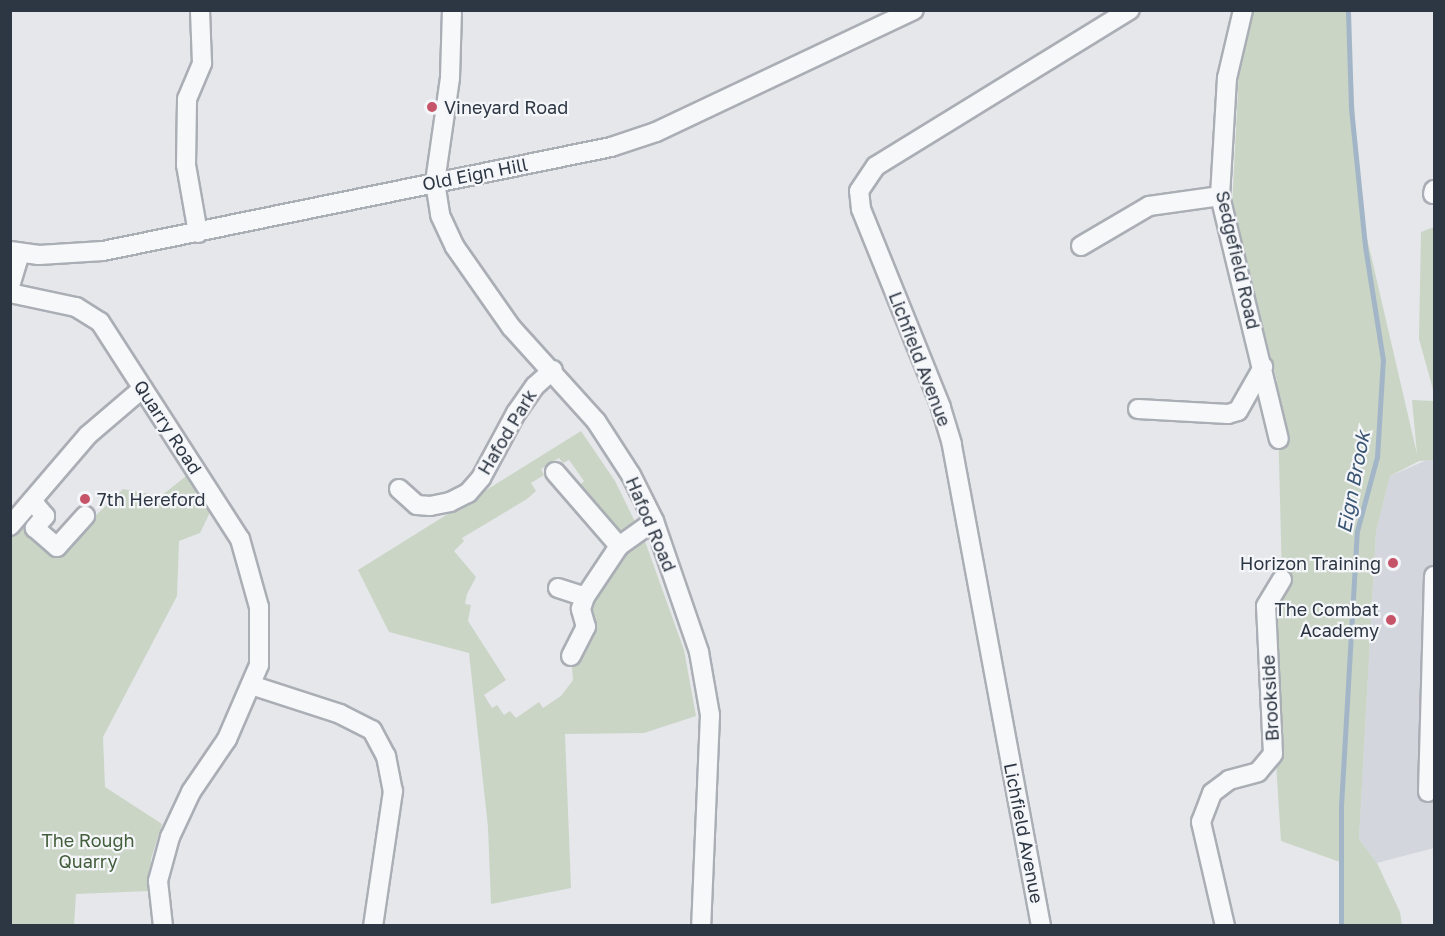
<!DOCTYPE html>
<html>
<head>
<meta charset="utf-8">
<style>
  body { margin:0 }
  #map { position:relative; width:1445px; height:936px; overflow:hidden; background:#e5e7eb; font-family:"Golos Text",sans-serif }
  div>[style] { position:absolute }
  .built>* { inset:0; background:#d3d7dd }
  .green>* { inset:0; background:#cad5c6 }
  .stream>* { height:5px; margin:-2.5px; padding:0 2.5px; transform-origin:2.5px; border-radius:2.5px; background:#a3b6c8 }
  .roads { filter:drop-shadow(2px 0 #aaaeb5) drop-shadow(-2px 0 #aaaeb5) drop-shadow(0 2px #aaaeb5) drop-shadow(0 -2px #aaaeb5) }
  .minor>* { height:18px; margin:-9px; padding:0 9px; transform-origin:9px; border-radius:9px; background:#f7f8fa }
  .dots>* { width:16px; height:16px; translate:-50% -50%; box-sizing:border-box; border:3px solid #f4f6f9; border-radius:50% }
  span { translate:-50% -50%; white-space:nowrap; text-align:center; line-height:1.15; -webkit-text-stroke:4.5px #f4f6f9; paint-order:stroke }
  .poi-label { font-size:18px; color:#2d3643 }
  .left { translate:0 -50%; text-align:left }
  .right { translate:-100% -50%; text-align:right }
  .street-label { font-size:18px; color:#2d3643 }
  .park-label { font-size:18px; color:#435e3b }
  .water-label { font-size:20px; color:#3a5574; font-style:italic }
  .frame { position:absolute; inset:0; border:12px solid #2d3643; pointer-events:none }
</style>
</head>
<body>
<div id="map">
  <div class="built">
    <div style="clip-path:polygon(1434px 457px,1434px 848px,1377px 863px,1359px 839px,1376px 532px,1390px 476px)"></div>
  </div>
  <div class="green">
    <div style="clip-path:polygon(1252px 11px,1349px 11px,1360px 208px,1417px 454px,1412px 400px,1434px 401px,1434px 460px,1419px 461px,1390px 476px,1376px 532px,1359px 839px,1377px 863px,1400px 912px,1402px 925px,1341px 925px,1340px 862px,1281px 841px,1266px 606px,1282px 579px,1277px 381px,1232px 208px,1239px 70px)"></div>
    <div style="clip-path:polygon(1434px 227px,1434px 393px,1419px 339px,1421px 232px)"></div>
    <div style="clip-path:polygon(evenodd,581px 431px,615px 481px,646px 544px,684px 650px,696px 716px,644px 733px,565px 734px,571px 888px,491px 904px,488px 827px,469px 653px,389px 632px,358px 570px,581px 431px,559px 458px,563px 463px,569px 460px,584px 481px,574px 490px,619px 546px,581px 609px,571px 656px,573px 680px,561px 696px,543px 708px,539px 702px,516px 718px,510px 711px,504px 715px,497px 705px,492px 708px,484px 695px,506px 680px,468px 621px,471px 605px,465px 604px,467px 594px,476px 577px,454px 551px,464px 541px,462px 538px,527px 499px,536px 491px,531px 483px,544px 475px,541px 469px,559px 458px)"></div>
    <div style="clip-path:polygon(195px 469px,216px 500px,200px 533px,179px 541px,177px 596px,103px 737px,105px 787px,162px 824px,151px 859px,150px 891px,76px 894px,74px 925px,11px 926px,11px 535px,22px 522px,54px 556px,123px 489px,161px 496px)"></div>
  </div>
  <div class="stream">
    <div style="left:1341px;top:926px;width:120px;rotate:-90deg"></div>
    <div style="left:1341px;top:806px;width:275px;rotate:-86.7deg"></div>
    <div style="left:1357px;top:531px;width:77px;rotate:-74.9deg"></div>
    <div style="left:1377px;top:457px;width:97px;rotate:-86.5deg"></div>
    <div style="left:1383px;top:360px;width:115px;rotate:-99deg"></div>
    <div style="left:1365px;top:246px;width:140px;rotate:-95.8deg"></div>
    <div style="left:1351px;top:107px;width:97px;rotate:-91.8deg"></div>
  </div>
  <div class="roads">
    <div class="minor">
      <div style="left:452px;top:10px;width:68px;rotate:91.7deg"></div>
      <div style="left:450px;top:78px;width:105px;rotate:98.2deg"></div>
      <div style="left:435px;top:182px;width:33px;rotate:81deg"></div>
      <div style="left:440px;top:215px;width:35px;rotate:65deg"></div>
      <div style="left:455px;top:247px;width:98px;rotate:55deg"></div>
      <div style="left:511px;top:327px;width:127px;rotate:47.9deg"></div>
      <div style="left:596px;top:421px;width:64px;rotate:57.1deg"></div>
      <div style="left:631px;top:475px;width:51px;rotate:63.4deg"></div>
      <div style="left:654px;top:521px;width:139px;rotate:71deg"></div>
      <div style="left:699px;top:652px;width:64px;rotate:80.1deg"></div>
      <div style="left:710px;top:715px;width:211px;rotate:92.4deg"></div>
      <div style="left:1243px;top:10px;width:70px;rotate:103.2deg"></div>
      <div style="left:1227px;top:78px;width:118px;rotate:93.4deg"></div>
      <div style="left:1220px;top:196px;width:250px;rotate:76.4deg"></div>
      <div style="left:1433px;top:194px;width:4px;rotate:-76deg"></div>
      <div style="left:198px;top:233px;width:69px;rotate:-100deg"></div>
      <div style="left:186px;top:165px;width:66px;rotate:-89.1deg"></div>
      <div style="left:187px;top:99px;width:39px;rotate:-67deg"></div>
      <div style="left:202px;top:63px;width:53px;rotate:-92.2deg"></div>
      <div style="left:1081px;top:246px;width:79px;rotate:-30.5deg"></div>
      <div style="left:1149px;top:206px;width:72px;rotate:-8deg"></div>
      <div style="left:10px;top:251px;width:29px;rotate:8deg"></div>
      <div style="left:39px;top:255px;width:64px;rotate:-3.6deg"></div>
      <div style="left:103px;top:251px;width:519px;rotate:-11.57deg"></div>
      <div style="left:611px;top:147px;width:47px;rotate:-18.4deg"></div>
      <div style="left:656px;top:132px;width:285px;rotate:-25.3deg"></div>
      <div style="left:10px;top:286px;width:34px;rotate:-73deg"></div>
      <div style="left:10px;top:293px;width:67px;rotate:12deg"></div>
      <div style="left:76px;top:307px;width:28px;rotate:32deg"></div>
      <div style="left:100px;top:322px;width:258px;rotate:57.2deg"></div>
      <div style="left:240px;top:539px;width:71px;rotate:74.4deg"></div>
      <div style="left:259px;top:607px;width:58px;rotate:90deg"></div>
      <div style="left:259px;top:665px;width:81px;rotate:113.4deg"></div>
      <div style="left:227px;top:739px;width:64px;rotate:124.2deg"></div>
      <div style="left:191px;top:792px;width:50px;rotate:115deg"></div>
      <div style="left:170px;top:837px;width:46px;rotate:105.3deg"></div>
      <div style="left:158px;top:881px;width:45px;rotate:83.7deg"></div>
      <div style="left:1138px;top:409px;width:90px;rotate:3.2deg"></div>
      <div style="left:1228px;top:414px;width:10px;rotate:-17deg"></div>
      <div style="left:1238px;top:411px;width:51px;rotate:-60.4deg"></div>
      <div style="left:555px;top:472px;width:98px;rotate:49.1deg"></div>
      <div style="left:399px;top:489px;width:24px;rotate:42deg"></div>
      <div style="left:417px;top:505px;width:13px;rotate:4deg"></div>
      <div style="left:430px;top:506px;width:20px;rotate:-11deg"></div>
      <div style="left:450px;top:502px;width:20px;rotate:-27deg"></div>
      <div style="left:468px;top:493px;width:20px;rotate:-49deg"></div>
      <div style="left:481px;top:478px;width:74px;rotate:-61.7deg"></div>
      <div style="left:516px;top:413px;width:33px;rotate:-55deg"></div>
      <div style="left:535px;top:386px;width:24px;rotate:-42deg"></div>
      <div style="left:32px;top:501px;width:20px;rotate:49deg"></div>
      <div style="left:45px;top:516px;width:16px;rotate:130deg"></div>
      <div style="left:35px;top:528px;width:29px;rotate:41deg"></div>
      <div style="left:57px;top:547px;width:42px;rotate:-47.9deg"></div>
      <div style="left:10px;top:526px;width:120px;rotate:-49.4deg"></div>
      <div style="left:88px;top:435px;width:72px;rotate:-40.5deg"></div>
      <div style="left:558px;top:588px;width:28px;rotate:18deg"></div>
      <div style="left:571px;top:656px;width:33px;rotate:-63deg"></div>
      <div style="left:586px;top:627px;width:19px;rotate:-106deg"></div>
      <div style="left:581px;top:609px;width:13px;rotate:-72deg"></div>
      <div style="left:585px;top:597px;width:61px;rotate:-56.3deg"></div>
      <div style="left:619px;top:546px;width:43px;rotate:-35.5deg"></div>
      <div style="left:251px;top:685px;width:94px;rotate:18deg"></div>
      <div style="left:340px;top:714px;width:36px;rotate:27deg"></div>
      <div style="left:372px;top:730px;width:30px;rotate:62deg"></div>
      <div style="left:386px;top:756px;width:36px;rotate:79deg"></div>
      <div style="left:393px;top:791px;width:136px;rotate:98.4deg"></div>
      <div style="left:1428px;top:792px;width:216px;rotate:-88.4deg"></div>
      <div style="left:1041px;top:926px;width:490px;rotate:-100.5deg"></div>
      <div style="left:952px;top:444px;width:39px;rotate:-107deg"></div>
      <div style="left:941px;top:407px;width:214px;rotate:-112deg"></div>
      <div style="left:861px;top:209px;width:18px;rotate:-96deg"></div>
      <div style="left:859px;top:191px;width:30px;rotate:-56deg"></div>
      <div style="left:876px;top:166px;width:298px;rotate:-31.6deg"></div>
      <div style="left:1225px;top:926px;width:107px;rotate:-103deg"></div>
      <div style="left:1201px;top:822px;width:31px;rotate:-69deg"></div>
      <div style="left:1212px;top:793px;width:21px;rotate:-37deg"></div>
      <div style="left:1229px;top:780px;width:30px;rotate:-15deg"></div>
      <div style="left:1258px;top:772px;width:23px;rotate:-50deg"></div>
      <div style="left:1273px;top:754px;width:148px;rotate:-92.7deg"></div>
      <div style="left:1266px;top:606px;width:31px;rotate:-59deg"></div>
    </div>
  </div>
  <div class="dots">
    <div style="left:432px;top:107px;background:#c65468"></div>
    <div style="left:85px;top:499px;background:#c65468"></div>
    <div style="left:1393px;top:563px;background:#c65468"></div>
    <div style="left:1391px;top:620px;background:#c65468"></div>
  </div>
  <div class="poi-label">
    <span class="left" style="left:444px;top:107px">Vineyard Road</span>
    <span class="left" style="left:97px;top:499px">7th Hereford</span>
    <span class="right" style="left:1381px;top:563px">Horizon Training</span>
    <span class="right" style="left:1379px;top:620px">The Combat<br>Academy</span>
  </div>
  <div class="street-label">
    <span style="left:475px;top:174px;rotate:-11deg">Old Eign Hill</span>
    <span style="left:1238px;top:260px;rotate:77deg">Sedgefield Road</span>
    <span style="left:920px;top:359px;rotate:69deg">Lichfield Avenue</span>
    <span style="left:168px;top:427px;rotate:57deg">Quarry Road</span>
    <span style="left:507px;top:432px;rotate:-59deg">Hafod Park</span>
    <span style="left:651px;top:524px;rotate:67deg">Hafod Road</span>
    <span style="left:1270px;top:698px;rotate:-93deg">Brookside</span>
    <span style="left:1024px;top:833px;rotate:79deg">Lichfield Avenue</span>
  </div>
  <div class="park-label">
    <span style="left:88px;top:851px">The Rough<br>Quarry</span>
  </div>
  <div class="water-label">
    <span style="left:1353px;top:482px;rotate:-79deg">Eign Brook</span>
  </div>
  <div class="frame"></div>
</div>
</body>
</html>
